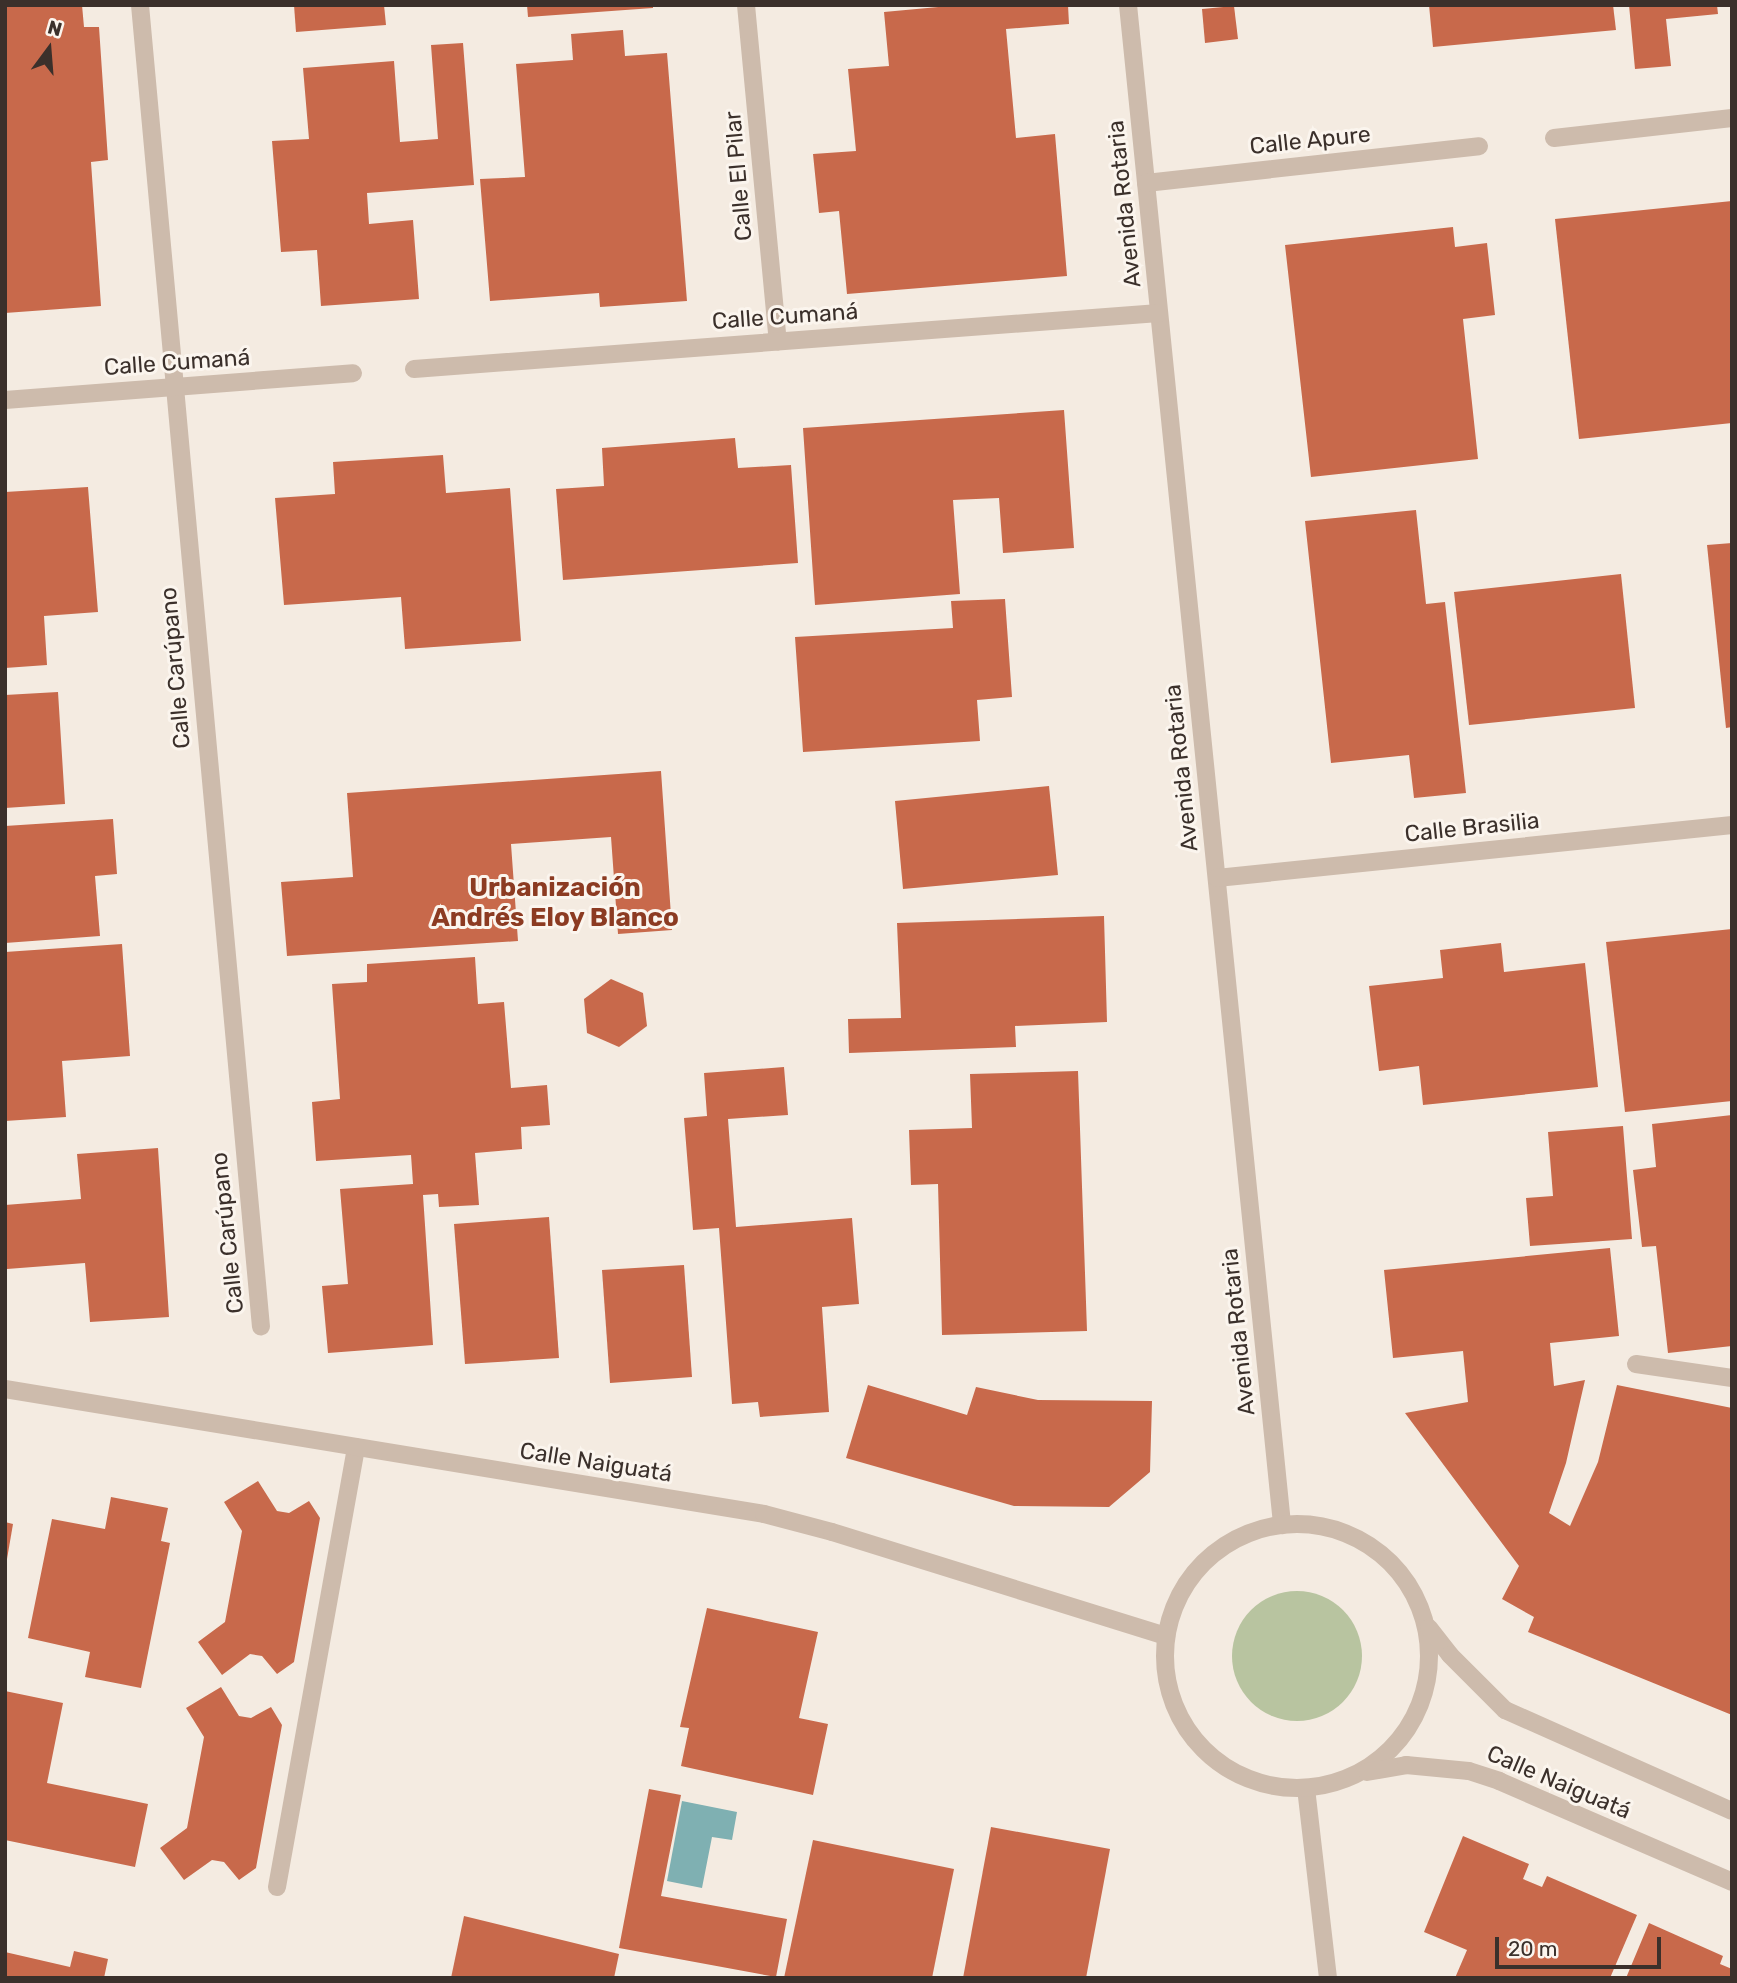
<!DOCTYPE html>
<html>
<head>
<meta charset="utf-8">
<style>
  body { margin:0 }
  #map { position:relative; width:1737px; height:1983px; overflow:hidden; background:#f4ebe1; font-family:Rubik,sans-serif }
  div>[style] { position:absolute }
  .green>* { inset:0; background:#b8c4a0 }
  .round { border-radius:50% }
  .water>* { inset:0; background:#7fb0b2 }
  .building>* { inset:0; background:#c8694b }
  .service>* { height:18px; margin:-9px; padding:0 9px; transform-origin:9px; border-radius:9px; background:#cdbbac }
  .minor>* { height:18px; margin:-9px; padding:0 9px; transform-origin:9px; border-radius:9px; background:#cdbbac }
  .tertiary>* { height:18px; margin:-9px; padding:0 9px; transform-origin:9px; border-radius:9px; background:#cdbbac }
  .tertiary>.ring { margin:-9px; padding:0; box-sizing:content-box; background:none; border:18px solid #cdbbac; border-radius:50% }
  span { translate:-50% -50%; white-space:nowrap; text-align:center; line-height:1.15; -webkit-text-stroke:6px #fbf5ee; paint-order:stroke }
  .street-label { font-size:23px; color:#3b302b }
  .quarter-label { font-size:26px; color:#8c3b22; font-weight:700 }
  .frame { position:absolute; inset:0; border:7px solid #3b302b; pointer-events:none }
  .north { position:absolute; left:14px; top:14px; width:70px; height:70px; -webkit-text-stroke:5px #fbf5ee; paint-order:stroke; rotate:16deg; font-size:19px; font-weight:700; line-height:28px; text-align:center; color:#3b302b }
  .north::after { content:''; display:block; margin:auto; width:24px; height:32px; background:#3b302b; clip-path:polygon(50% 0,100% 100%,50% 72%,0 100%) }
  .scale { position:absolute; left:1495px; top:1937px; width:166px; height:32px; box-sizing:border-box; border:4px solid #3b302b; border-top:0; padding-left:9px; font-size:21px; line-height:24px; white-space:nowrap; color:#3b302b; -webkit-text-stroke:5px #fbf5ee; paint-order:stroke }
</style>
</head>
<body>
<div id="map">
  <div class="green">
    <div class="round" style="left:1232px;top:1591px;width:130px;height:130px"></div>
  </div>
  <div class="water">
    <div style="clip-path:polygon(682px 1801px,737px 1812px,732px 1840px,712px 1837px,702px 1888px,667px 1881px)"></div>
  </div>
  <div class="building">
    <div style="clip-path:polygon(5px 5px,82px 5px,84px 27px,99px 27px,108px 160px,91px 162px,101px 306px,5px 313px)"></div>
    <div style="clip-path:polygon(294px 5px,384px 5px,386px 25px,296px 32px)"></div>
    <div style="clip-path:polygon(527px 5px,653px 5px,653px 8px,528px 17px)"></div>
    <div style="clip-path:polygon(960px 5px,1068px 5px,1069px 24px,1006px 29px,1016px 138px,1055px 134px,1067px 276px,847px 294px,839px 211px,819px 213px,813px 154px,856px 151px,848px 69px,889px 66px,884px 12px)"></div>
    <div style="clip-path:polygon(1429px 5px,1613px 5px,1616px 30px,1433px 47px)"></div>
    <div style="clip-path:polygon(1629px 5px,1717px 5px,1718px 14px,1666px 19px,1671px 66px,1635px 69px)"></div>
    <div style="clip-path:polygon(1234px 6px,1238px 39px,1205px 43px,1202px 9px)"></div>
    <div style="clip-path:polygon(623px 30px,625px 56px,667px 53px,687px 301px,600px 307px,599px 293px,490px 301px,480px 179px,525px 177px,516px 64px,573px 60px,571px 34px)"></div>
    <div style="clip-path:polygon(463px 43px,474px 185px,367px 193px,369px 224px,413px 220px,419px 299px,321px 306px,317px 250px,281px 252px,272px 141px,309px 139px,303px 68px,394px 61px,400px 142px,438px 139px,431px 45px)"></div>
    <div style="clip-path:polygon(1732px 201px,1732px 423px,1579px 439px,1555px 219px)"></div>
    <div style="clip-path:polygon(1453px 227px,1455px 247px,1487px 243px,1495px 315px,1463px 319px,1478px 459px,1311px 477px,1285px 245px)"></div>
    <div style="clip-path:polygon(1064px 410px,1074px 548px,1003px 553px,999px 498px,953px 500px,960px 594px,815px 605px,803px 428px)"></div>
    <div style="clip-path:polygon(735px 438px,738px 468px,791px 465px,798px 563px,563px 580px,556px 489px,604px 486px,602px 448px)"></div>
    <div style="clip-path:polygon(443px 455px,446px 493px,510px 488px,521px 641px,405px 649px,401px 597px,284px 605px,275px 498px,335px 494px,333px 462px)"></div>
    <div style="clip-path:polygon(88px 487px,98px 612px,44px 616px,47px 665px,5px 668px,5px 492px)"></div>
    <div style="clip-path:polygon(1416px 510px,1426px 604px,1445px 602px,1466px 793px,1414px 798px,1409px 755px,1331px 763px,1305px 521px)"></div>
    <div style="clip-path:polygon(1732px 543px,1732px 727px,1726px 728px,1707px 545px)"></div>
    <div style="clip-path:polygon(1621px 574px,1635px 708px,1469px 725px,1454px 592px)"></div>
    <div style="clip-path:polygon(1005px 599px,1012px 697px,977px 700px,980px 741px,803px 752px,795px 637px,953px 628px,951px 601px)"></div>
    <div style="clip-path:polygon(58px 692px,65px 804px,5px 808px,5px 695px)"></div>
    <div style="clip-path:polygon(661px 771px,672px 930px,618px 934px,611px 837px,511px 844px,518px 941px,287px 956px,281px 882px,353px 877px,347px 793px)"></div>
    <div style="clip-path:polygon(1049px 786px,1058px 875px,903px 889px,895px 801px)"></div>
    <div style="clip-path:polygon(113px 819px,117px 874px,95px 876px,100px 936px,5px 943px,5px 826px)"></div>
    <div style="clip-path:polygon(1104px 916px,1107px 1022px,1015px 1026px,1016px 1047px,849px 1053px,848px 1019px,901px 1018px,897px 923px)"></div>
    <div style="clip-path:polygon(1732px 929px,1732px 1101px,1625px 1112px,1606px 942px)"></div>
    <div style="clip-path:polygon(1501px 943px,1504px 972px,1585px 963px,1598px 1087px,1423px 1105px,1419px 1066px,1379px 1071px,1369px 986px,1443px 978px,1440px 950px)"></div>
    <div style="clip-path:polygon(122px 944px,130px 1056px,62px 1061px,66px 1117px,5px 1121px,5px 952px)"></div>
    <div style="clip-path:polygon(475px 957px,478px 1004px,504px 1002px,511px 1088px,547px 1085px,550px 1125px,521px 1127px,522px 1149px,475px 1153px,479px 1205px,439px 1207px,438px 1194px,423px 1195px,433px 1345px,328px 1353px,322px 1286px,348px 1284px,340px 1189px,413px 1184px,411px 1155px,316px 1161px,312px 1102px,340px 1099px,332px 984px,367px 982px,367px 964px)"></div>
    <div style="clip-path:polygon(611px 979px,643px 993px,647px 1026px,619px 1047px,587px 1033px,584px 999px)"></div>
    <div style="clip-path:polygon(784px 1067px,788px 1115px,728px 1119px,736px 1227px,852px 1218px,859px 1304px,822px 1307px,829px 1412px,760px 1417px,758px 1402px,732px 1404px,719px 1228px,693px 1230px,684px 1118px,707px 1116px,704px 1073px)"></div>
    <div style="clip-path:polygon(1078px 1071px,1087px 1331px,942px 1335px,938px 1184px,911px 1185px,909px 1130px,972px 1128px,970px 1074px)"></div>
    <div style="clip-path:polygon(1732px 1115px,1732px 1346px,1668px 1353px,1656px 1246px,1642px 1247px,1633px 1170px,1656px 1167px,1652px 1124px)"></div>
    <div style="clip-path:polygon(1623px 1126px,1632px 1239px,1530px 1246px,1526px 1198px,1553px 1196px,1548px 1132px)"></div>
    <div style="clip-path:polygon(158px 1148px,169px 1317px,90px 1322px,85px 1263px,7px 1269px,5px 1205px,81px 1199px,77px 1154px)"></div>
    <div style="clip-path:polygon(549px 1217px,559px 1358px,465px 1364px,454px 1224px)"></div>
    <div style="clip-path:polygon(1610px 1248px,1619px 1336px,1550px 1343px,1554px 1386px,1585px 1380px,1566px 1463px,1549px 1513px,1570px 1526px,1598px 1462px,1617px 1385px,1732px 1408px,1732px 1715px,1528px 1632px,1534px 1617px,1502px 1599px,1519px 1566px,1405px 1413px,1468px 1402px,1463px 1351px,1393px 1358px,1384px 1270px)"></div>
    <div style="clip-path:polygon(684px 1265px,692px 1377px,610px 1383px,602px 1270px)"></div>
    <div style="clip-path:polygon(868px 1385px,967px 1415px,976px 1387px,1038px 1400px,1152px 1401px,1150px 1472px,1109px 1507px,1014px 1506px,846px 1458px)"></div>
    <div style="clip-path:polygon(258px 1481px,277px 1511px,289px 1513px,309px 1501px,320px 1518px,294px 1662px,277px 1674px,262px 1656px,250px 1654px,222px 1675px,198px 1642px,225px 1622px,242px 1531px,224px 1502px)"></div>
    <div style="clip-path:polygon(111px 1497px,168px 1508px,161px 1541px,170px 1543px,141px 1688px,85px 1677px,90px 1652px,28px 1638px,52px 1519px,105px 1529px)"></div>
    <div style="clip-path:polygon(5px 1522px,13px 1524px,7px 1559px,5px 1559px)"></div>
    <div style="clip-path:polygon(707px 1608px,818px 1632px,799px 1718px,828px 1724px,813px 1795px,681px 1766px,689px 1728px,680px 1727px)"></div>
    <div style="clip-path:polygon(221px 1687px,239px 1716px,251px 1718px,271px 1707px,282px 1725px,256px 1868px,239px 1880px,224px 1862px,212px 1860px,184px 1880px,160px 1848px,187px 1828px,204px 1737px,186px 1708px)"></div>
    <div style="clip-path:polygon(5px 1691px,63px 1703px,47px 1783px,148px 1804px,135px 1867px,5px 1840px)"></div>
    <div style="clip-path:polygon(649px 1789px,681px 1795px,661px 1896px,787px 1919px,776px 1977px,619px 1948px)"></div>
    <div style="clip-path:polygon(991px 1827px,1110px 1849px,1086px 1978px,963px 1978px)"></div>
    <div style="clip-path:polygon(1463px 1836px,1529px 1864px,1523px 1879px,1542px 1887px,1547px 1876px,1637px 1915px,1610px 1978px,1455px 1978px,1467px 1950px,1424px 1932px)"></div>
    <div style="clip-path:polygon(813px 1840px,954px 1869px,932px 1978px,784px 1978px)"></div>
    <div style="clip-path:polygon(464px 1916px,619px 1954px,614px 1978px,451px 1978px)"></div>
    <div style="clip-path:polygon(1649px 1923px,1723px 1956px,1720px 1964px,1732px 1969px,1732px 1978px,1626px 1978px)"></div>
    <div style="clip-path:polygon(74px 1951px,108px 1959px,104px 1978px,5px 1978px,5px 1952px,70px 1967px)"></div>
  </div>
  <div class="service">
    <div style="left:1636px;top:1364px;width:97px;rotate:8.3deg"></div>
    <div style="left:277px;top:1887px;width:447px;rotate:-79.8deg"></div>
  </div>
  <div class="minor">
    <div style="left:140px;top:5px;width:1327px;rotate:84.77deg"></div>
    <div style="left:746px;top:5px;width:338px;rotate:84.6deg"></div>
    <div style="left:1128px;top:5px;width:1528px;rotate:84.21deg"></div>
    <div style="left:1554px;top:138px;width:179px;rotate:-6.4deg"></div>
    <div style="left:1146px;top:183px;width:335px;rotate:-6.3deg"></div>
    <div style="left:414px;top:369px;width:747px;rotate:-4.3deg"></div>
    <div style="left:5px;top:400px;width:349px;rotate:-4.4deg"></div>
    <div style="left:1217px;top:878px;width:518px;rotate:-5.88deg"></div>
    <div style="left:1306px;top:1788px;width:191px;rotate:83.4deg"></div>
  </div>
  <div class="tertiary">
    <div style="left:5px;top:1389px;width:769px;rotate:9.35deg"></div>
    <div style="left:764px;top:1514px;width:70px;rotate:14.8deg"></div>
    <div style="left:832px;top:1532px;width:350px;rotate:17.3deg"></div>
    <div class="ring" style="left:1165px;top:1524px;width:246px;height:246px"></div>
    <div style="left:1429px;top:1628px;width:34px;rotate:52deg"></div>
    <div style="left:1450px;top:1655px;width:78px;rotate:45deg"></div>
    <div style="left:1505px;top:1710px;width:248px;rotate:24deg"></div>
    <div style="left:1367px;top:1772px;width:40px;rotate:-10deg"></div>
    <div style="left:1406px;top:1765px;width:63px;rotate:5.4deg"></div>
    <div style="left:1469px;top:1771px;width:32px;rotate:18deg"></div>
    <div style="left:1499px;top:1781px;width:254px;rotate:23.4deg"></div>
  </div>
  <div class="street-label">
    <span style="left:1310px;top:140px;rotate:-6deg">Calle Apure</span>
    <span style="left:738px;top:176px;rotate:-95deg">Calle El Pilar</span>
    <span style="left:1124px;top:204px;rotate:-96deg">Avenida Rotaria</span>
    <span style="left:785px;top:316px;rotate:-4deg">Calle Cumaná</span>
    <span style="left:177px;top:362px;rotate:-4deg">Calle Cumaná</span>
    <span style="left:175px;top:668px;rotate:-95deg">Calle Carúpano</span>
    <span style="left:1181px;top:768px;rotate:-96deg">Avenida Rotaria</span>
    <span style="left:1472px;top:827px;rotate:-6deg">Calle Brasilia</span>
    <span style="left:227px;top:1233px;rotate:-96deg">Calle Carúpano</span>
    <span style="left:1238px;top:1332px;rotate:-96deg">Avenida Rotaria</span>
    <span style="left:596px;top:1462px;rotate:9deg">Calle Naiguatá</span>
    <span style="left:1559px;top:1782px;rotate:23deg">Calle Naiguatá</span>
  </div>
  <div class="quarter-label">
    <span style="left:555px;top:903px">Urbanización<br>Andrés Eloy Blanco</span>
  </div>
  <div class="frame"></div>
  <div class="north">N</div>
  <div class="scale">20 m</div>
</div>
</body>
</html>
